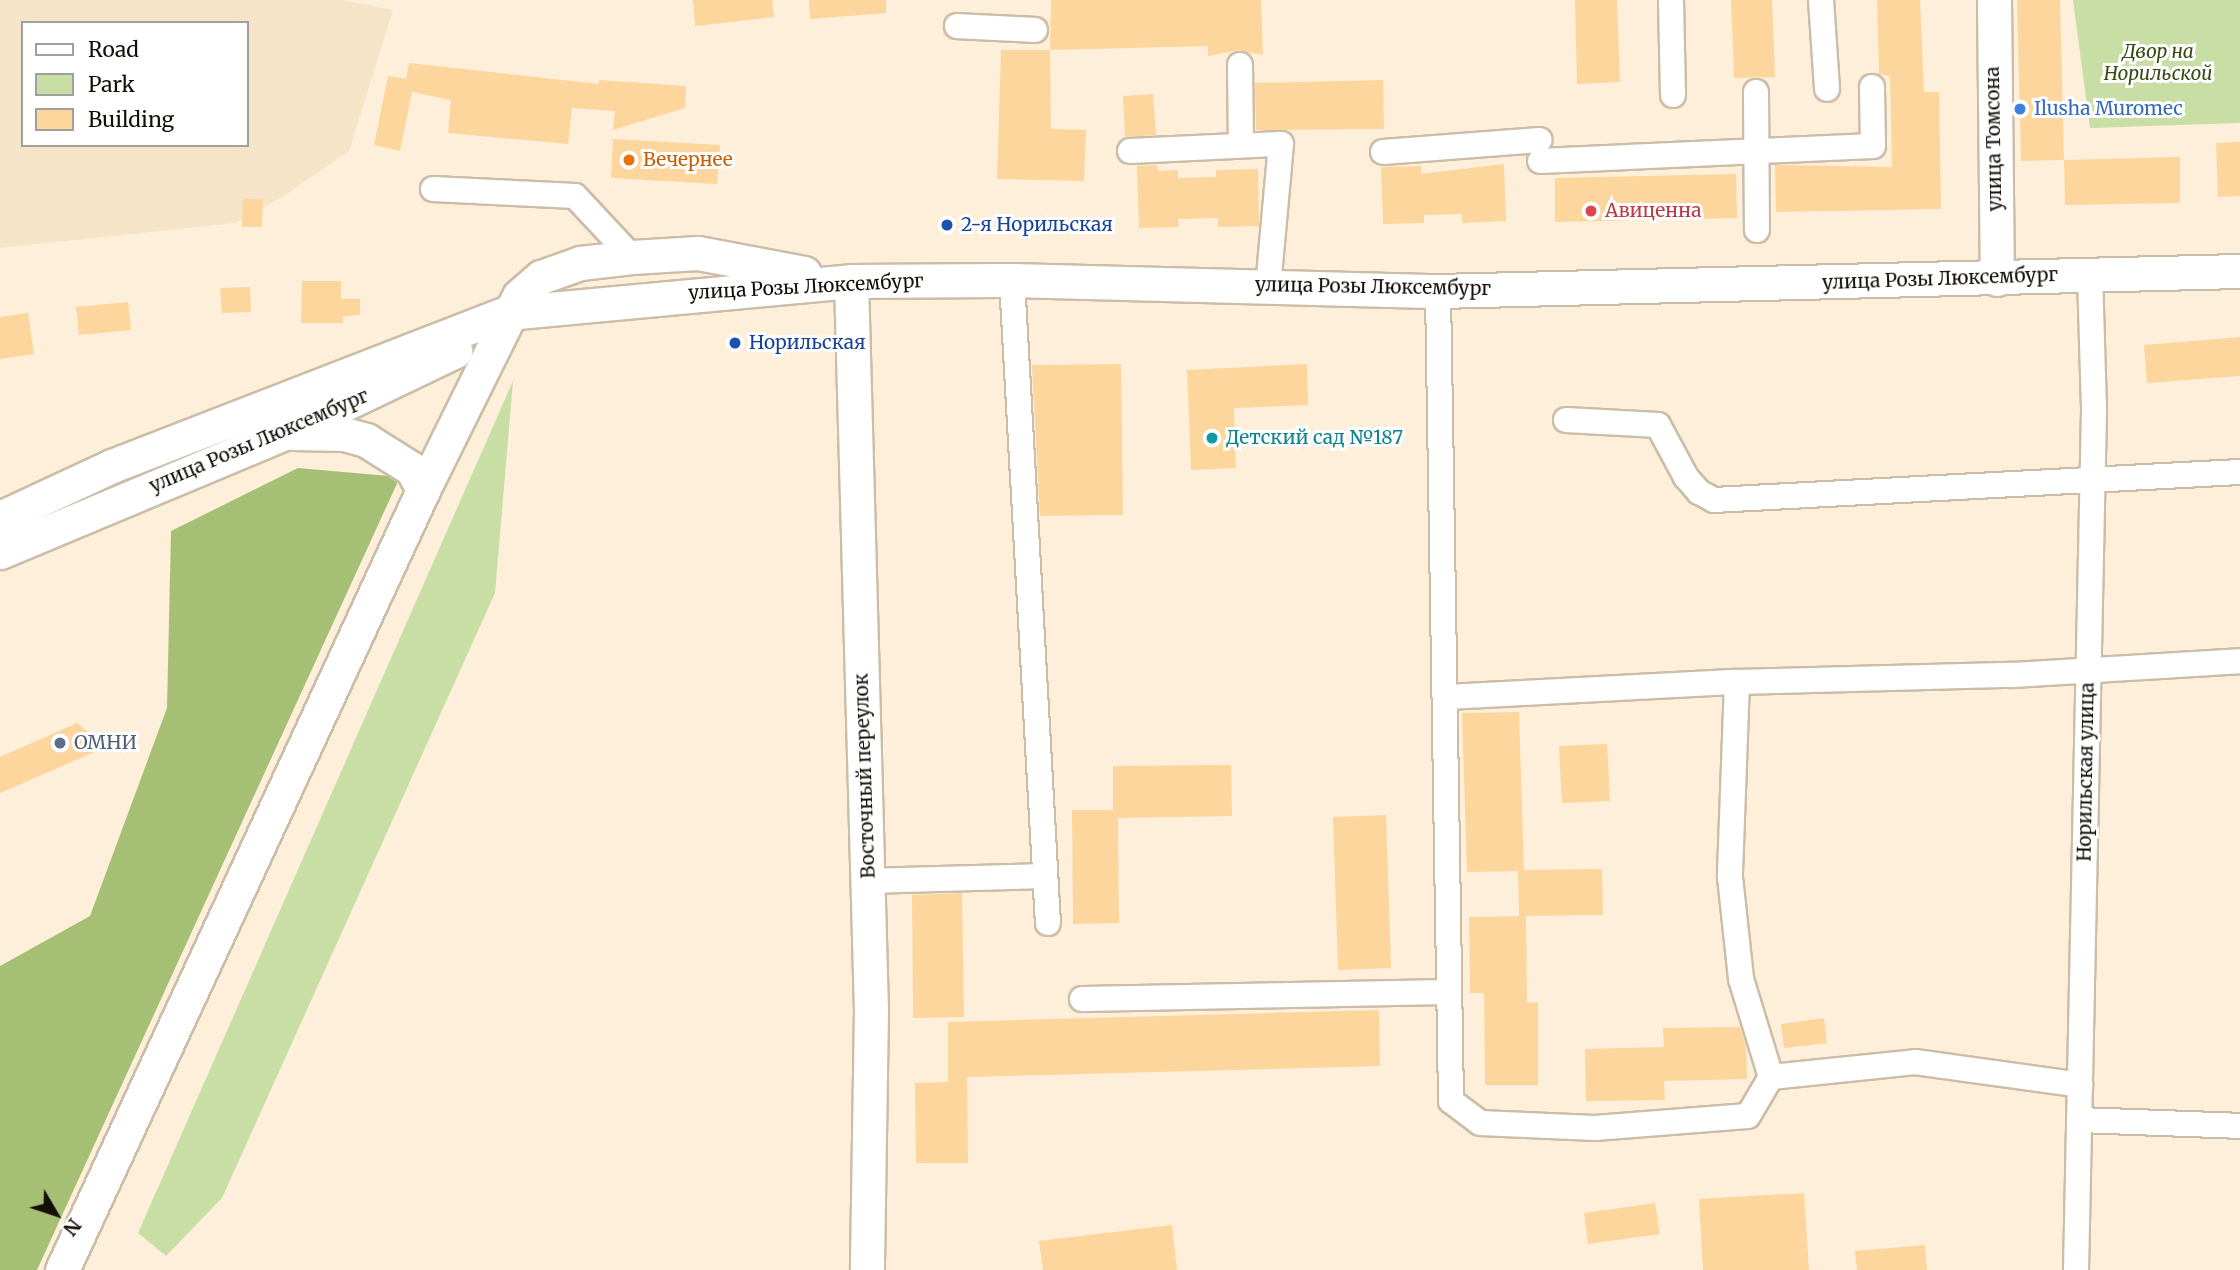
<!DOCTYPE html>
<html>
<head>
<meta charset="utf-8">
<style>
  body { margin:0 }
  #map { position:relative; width:2240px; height:1270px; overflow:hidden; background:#feefda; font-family:Merriweather,serif }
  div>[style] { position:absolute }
  .built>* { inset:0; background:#f6e4c8 }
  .green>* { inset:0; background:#c9dea5 }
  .forest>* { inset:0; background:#a5c074 }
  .building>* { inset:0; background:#fcd69d }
  .roads { filter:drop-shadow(2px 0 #cbbda8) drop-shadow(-2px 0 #cbbda8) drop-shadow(0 2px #cbbda8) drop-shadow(0 -2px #cbbda8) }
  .street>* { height:24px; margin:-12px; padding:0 12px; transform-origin:12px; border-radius:12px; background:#fff }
  .secondary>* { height:33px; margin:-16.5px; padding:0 16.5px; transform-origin:16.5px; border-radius:16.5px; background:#fff }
  .dots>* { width:19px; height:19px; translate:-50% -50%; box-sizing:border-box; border:4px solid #fff; border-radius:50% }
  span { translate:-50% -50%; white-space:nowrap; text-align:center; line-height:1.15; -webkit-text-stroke:6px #fff; paint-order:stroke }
  .park-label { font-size:19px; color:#394912; font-style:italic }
  .shop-label { font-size:19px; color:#366cbe }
  .left { translate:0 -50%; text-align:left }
  .street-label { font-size:19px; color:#130e07 }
  .food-label { font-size:19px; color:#c56008 }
  .health-label { font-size:19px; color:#be3a42 }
  .transit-label { font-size:19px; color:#164399 }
  .culture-label { font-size:19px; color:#0d838f }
  .service-label { font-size:19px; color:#4e5e75 }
  .legend { position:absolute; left:21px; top:21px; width:228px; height:126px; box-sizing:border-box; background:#fff; border:2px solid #a19f9c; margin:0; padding:9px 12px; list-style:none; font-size:21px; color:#130e07 }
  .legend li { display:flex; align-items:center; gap:14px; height:35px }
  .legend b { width:35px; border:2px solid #a19f9c }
  .north { position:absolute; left:21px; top:1179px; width:70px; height:70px; -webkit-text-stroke:5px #fff; paint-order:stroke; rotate:129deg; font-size:19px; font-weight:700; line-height:28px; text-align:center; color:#130e07 }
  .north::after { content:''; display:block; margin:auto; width:24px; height:32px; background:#130e07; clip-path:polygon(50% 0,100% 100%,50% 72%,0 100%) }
</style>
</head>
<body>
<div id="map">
  <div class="built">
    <div style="clip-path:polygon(evenodd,0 0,342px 0,393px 10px,349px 151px,287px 194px,236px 223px,0 248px,0 0,23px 23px,247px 23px,247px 145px,23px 145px,23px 23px)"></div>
  </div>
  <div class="green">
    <div style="clip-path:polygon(2073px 0,2240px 0,2240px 123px,2090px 128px)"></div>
    <div style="clip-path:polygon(513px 381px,495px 593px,222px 1198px,166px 1256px,138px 1233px)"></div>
  </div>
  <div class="forest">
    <div style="clip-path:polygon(298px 468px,400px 477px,37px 1270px,0 1270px,0 966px,90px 916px,167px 708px,171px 531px)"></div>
  </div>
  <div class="building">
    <div style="clip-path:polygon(693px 0,772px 0,774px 17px,695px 26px)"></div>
    <div style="clip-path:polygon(809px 0,886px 0,886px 13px,810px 19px)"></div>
    <div style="clip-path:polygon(1051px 0,1261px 0,1263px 55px,1239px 50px,1208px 56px,1208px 46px,1050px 50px)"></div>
    <div style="clip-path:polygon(1575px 0,1617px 0,1620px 82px,1577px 84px)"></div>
    <div style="clip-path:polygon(1731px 0,1772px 0,1775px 77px,1734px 78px)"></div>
    <div style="clip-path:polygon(1877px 0,1920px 0,1924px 92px,1939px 92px,1941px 209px,1776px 212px,1775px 165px,1892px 167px,1890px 76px,1879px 74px)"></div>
    <div style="clip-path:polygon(2017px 0,2060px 0,2064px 160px,2021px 161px)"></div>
    <div style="clip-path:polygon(1001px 50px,1050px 50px,1051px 129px,1086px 130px,1084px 181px,997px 179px)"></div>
    <div style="clip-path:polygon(409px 63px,599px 84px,599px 80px,686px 86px,685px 108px,613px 130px,615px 111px,572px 108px,568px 144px,448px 133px,451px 100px,412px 92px,400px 151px,374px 145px,388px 76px,406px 79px)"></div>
    <div style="clip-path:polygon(1383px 80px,1384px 129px,1256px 130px,1255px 83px)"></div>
    <div style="clip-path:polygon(1153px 94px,1156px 135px,1125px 137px,1123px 96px)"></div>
    <div style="clip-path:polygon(613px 139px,720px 145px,717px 184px,611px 178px)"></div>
    <div style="clip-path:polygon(2240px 142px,2240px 196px,2218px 197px,2216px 143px)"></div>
    <div style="clip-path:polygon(2180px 157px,2180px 203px,2065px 205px,2064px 160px)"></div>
    <div style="clip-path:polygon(1504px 164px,1506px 221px,1462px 223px,1462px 214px,1424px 215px,1424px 223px,1383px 224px,1381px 167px,1421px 166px,1421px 174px)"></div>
    <div style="clip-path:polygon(1157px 165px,1158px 171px,1178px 170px,1178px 178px,1216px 177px,1216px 170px,1258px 169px,1259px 226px,1218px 227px,1218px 218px,1178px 219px,1179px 227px,1139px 228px,1137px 166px)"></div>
    <div style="clip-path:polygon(1736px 174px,1737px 218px,1555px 222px,1555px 178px)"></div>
    <div style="clip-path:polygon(243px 199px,263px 199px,262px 227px,242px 227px)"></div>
    <div style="clip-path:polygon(302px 281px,341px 281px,341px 299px,360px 299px,360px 315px,343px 316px,343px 323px,301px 323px)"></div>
    <div style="clip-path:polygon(250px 287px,251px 312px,222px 313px,220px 288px)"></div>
    <div style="clip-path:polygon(128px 302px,131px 330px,79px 335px,76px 307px)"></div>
    <div style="clip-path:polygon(28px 313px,34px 354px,0 359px,0 317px)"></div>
    <div style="clip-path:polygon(2240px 337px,2240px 376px,2147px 383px,2144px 345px)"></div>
    <div style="clip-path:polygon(1121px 364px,1123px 515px,1040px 516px,1032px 365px)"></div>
    <div style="clip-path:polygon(1307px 364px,1308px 405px,1234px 408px,1236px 468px,1191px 470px,1187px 370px)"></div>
    <div style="clip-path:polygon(1519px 712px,1524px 870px,1602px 869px,1603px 915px,1519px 916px,1518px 871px,1467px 872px,1462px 713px)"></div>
    <div style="clip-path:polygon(77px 723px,106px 747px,0 793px,0 757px)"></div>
    <div style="clip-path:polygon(1607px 744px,1610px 801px,1562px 803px,1559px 746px)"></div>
    <div style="clip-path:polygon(1231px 765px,1232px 816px,1118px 818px,1119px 923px,1073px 924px,1072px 810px,1113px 810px,1113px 766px)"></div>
    <div style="clip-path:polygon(1386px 815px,1391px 968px,1338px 970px,1333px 817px)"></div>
    <div style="clip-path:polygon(962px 893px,964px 1017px,913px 1018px,912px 895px)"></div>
    <div style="clip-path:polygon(1526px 916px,1527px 1003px,1538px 1002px,1538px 1085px,1485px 1085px,1484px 993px,1470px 993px,1469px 917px)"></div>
    <div style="clip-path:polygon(1379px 1010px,1380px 1066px,967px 1077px,968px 1163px,916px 1163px,915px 1083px,948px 1082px,948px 1022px)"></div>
    <div style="clip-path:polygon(1824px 1018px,1827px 1043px,1784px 1048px,1781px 1024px)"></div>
    <div style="clip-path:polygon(1740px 1027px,1746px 1047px,1747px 1079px,1664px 1081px,1665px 1100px,1586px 1101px,1585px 1049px,1664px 1047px,1663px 1028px)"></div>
    <div style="clip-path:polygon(1804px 1193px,1809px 1270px,1703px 1270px,1699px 1199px)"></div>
    <div style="clip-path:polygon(1655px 1203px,1660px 1234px,1588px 1244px,1584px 1213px)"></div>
    <div style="clip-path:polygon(1172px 1225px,1177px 1270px,1043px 1270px,1039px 1241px)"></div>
    <div style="clip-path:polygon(1925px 1245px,1927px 1270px,1857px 1270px,1855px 1251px)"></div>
  </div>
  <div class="roads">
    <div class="street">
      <div style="left:1671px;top:0;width:95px;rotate:88.8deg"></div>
      <div style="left:1821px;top:0;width:89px;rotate:86.1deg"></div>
      <div style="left:957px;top:26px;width:78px;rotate:2.9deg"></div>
      <div style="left:1240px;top:65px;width:80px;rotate:89.3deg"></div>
      <div style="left:1756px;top:92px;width:138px;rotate:89.6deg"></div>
      <div style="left:1130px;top:151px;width:151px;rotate:-2.7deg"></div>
      <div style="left:1281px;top:144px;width:143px;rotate:95.2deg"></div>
      <div style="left:1383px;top:152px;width:157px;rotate:-4.4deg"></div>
      <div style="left:1540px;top:161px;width:333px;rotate:-2.6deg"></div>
      <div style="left:1873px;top:146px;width:59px;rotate:-91deg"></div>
      <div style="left:433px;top:189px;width:142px;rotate:2.8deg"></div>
      <div style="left:575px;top:196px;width:83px;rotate:46.9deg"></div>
      <div style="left:1012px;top:280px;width:644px;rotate:86.8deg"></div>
      <div style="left:1438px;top:291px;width:810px;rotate:89.08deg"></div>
      <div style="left:1451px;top:1101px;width:36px;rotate:37deg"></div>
      <div style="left:1480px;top:1123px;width:115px;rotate:2.5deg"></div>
      <div style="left:1595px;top:1128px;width:153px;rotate:-4.5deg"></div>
      <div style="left:1748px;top:1116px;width:45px;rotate:-59.5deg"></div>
      <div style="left:1566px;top:420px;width:92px;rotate:3.1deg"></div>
      <div style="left:1658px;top:425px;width:59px;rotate:61.7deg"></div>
      <div style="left:1686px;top:477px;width:20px;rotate:49deg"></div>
      <div style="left:1699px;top:492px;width:17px;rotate:28deg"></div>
      <div style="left:1714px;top:500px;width:527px;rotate:-3.05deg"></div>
      <div style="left:1737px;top:682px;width:195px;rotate:92.1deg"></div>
      <div style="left:1730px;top:877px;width:103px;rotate:83.8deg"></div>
      <div style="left:1741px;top:979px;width:102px;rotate:73deg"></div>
      <div style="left:1771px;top:1077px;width:145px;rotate:-5.9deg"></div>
      <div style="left:1915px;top:1062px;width:167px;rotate:7.9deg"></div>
      <div style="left:1447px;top:697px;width:290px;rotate:-3deg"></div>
      <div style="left:1737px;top:682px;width:276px;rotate:-1.5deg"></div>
      <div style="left:2013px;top:675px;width:227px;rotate:-3.5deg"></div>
      <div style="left:869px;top:881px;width:175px;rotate:-1.6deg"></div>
      <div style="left:1082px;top:999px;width:366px;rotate:-1.1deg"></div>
      <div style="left:2079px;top:1120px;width:161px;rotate:2.1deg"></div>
      <div style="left:2076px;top:1270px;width:861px;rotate:-88.8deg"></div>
      <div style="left:2094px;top:409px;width:134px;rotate:-91.7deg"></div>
    </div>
    <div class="secondary">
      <div style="left:1994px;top:0;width:279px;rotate:89.4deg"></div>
      <div style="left:851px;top:281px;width:728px;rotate:88.43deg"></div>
      <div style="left:871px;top:1009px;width:261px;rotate:90.9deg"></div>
      <div style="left:293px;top:433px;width:51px;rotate:1.1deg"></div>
      <div style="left:344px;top:434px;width:23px;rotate:15deg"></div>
      <div style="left:366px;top:440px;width:54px;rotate:32.2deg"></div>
      <div style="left:412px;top:469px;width:24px;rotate:62deg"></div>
      <div style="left:0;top:518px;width:123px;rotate:-24.9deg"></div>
      <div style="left:112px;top:466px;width:424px;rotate:-21.2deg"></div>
      <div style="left:507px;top:313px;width:345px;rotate:-5.3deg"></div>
      <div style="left:851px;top:281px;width:161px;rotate:-0.4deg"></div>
      <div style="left:1012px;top:280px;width:426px;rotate:1.5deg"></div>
      <div style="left:1438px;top:291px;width:802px;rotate:-1.43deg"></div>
      <div style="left:0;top:552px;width:308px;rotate:-22.7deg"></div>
      <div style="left:284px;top:433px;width:190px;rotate:-25.6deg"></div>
      <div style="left:62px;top:1270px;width:859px;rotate:-65.16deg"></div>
      <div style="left:423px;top:490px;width:216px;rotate:-63.7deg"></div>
      <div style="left:519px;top:296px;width:29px;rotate:-41deg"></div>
      <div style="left:541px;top:277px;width:41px;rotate:-19.7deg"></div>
      <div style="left:580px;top:263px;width:52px;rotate:-6.6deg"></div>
      <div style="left:632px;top:257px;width:66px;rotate:-3.5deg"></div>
      <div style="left:698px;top:253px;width:108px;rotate:10.7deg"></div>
    </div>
  </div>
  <div class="dots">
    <div style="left:2020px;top:109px;background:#3f7fe0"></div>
    <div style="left:629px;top:160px;background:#e8710a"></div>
    <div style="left:1591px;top:211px;background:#e0444e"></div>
    <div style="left:947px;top:225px;background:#1a4fb4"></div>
    <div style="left:735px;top:343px;background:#1a4fb4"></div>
    <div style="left:1212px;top:438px;background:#0f9aa8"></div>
    <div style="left:60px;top:743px;background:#5c6f8a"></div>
  </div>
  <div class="park-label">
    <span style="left:2158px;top:63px">Двор на<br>Норильской</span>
  </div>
  <div class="shop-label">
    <span class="left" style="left:2034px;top:109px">Ilusha Muromec</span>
  </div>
  <div class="street-label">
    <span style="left:1994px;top:139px;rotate:-91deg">улица Томсона</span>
    <span style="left:1940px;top:279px;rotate:-2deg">улица Розы Люксембург</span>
    <span style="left:806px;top:287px;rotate:-3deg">улица Розы Люксембург</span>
    <span style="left:1373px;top:287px;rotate:1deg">улица Розы Люксембург</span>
    <span style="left:259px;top:441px;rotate:-23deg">улица Розы Люксембург</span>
    <span style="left:2086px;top:772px;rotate:-89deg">Норильская улица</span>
    <span style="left:865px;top:776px;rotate:-92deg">Восточный переулок</span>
  </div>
  <div class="food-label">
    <span class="left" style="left:643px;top:160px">Вечернее</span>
  </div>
  <div class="health-label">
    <span class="left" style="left:1605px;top:211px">Авиценна</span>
  </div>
  <div class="transit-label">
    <span class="left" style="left:961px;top:225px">2-я Норильская</span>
    <span class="left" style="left:749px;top:343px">Норильская</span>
  </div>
  <div class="culture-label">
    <span class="left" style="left:1226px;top:438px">Детский сад №187</span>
  </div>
  <div class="service-label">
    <span class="left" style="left:74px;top:743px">ОМНИ</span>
  </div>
  <ul class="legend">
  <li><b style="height:9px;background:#fff"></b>Road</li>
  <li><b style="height:19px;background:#c9dea5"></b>Park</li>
  <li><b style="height:19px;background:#fcd69d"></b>Building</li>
  </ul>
  <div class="north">N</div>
</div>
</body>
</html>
